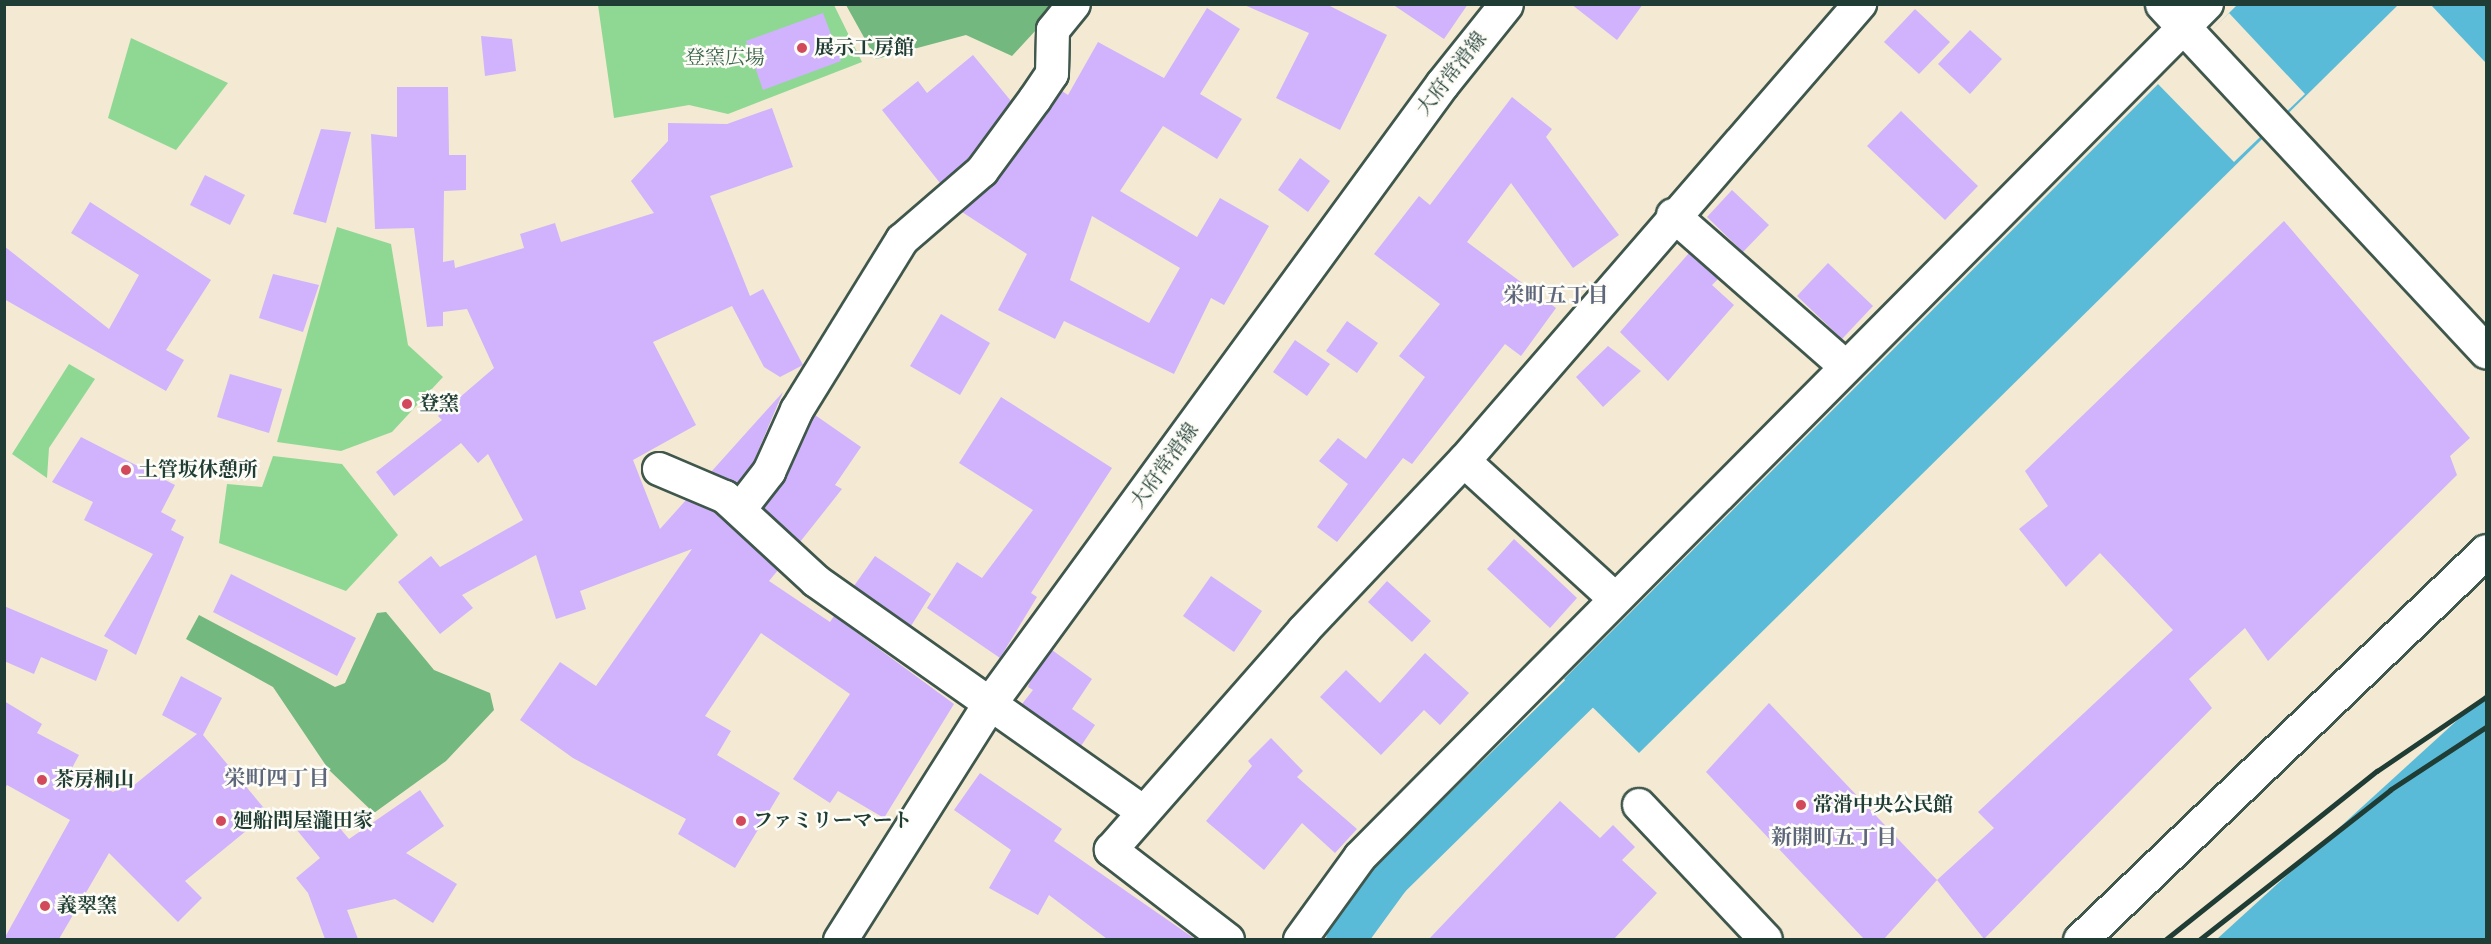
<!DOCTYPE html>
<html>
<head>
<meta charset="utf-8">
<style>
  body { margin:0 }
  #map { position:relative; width:2491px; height:944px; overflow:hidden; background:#f4e9d3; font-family:"Libre Bodoni","Noto Serif JP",serif }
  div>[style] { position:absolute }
  .green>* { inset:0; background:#8fd894 }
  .forest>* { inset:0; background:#73b87e }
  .water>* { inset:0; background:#59bbd8 }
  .pier>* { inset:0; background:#f4e9d3 }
  .canal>* { height:39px; margin:-19.5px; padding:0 19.5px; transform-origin:19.5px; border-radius:19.5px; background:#59bbd8 }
  .building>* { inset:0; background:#d0b3fc }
  .roads { filter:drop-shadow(2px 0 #3f574c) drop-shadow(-2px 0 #3f574c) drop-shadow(0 2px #3f574c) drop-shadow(0 -2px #3f574c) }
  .street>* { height:32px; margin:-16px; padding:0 16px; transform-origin:16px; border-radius:16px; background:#fff }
  .secondary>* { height:33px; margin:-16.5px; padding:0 16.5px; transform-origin:16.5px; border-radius:16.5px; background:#fff }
  .rail>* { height:4.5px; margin:-2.25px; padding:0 2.25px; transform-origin:2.25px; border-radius:2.25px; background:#1f3d34 }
  .dots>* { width:16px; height:16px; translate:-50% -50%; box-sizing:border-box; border:3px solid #fdfcf7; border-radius:50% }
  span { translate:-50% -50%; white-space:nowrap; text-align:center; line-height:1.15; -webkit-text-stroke:5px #fdfcf7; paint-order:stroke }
  .poi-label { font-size:20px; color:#1f3d34; font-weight:700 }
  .left { translate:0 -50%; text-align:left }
  .park-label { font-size:20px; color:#3b644c }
  .street-label { font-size:20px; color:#1f3d34 }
  .neighbourhood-label { font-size:21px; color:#5d667a; font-weight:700 }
  .frame { position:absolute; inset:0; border:6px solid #1f3d34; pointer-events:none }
</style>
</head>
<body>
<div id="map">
  <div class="green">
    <div style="clip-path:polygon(598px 5px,834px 5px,862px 62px,728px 114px,689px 105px,614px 118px)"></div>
    <div style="clip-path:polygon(131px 38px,228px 83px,176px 150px,108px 118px)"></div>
    <div style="clip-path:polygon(337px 227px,391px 244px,408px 345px,443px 377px,392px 432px,341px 451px,277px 442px)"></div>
    <div style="clip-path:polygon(69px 364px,95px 379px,49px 448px,47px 478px,12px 454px)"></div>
    <div style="clip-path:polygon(273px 456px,342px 464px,398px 535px,346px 591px,219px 543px,227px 484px,262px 487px)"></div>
  </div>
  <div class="forest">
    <div style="clip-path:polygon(846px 5px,1059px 5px,1012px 56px,966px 35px,876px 59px)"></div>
    <div style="clip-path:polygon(386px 612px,434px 670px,490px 693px,494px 710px,446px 761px,374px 813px,329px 770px,273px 687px,186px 639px,199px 615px,335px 687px,345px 683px,377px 613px)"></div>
  </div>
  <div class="water">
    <div style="clip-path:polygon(2237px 5px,2398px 5px,1639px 753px,1564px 679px)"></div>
    <div style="clip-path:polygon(2431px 5px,2486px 5px,2486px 63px)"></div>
    <div style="clip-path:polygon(2486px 694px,2486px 939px,2217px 939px)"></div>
  </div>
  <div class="pier">
    <div style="clip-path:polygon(2229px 13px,2305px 94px,2234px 162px,2157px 83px)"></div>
  </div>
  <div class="canal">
    <div style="left:1345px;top:940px;width:77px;rotate:-54deg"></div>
    <div style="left:1390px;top:878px;width:318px;rotate:-44.4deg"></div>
  </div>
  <div class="building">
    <div style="clip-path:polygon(1242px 4px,1326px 4px,1387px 35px,1340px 130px,1276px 98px,1309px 33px)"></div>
    <div style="clip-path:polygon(1392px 4px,1468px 4px,1444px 39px)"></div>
    <div style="clip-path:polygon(1571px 4px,1643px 4px,1617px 40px)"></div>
    <div style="clip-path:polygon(evenodd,1207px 8px,1240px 29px,1200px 94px,1242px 119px,1217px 159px,1163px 126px,1120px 191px,1197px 237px,1220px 198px,1269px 226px,1224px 305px,1211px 298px,1174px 374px,1064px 321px,1055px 339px,998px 310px,1027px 254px,962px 212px,996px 182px,1062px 91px,1068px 95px,1098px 42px,1164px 78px,1207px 8px,1092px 216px,1180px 268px,1149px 323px,1070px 280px,1092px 216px)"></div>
    <div style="clip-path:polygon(1915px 9px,1950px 42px,1919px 74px,1884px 42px)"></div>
    <div style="clip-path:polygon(823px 13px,841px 61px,763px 90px,746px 41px)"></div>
    <div style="clip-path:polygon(1970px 30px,2002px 59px,1970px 94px,1938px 64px)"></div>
    <div style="clip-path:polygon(481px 36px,512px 39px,516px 71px,485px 76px)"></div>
    <div style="clip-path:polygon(973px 55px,1011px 101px,969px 159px,940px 183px,882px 110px,918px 81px,927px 93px)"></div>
    <div style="clip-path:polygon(397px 87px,448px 87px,449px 155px,466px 155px,466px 190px,444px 191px,443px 262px,454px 260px,455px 268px,524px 248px,520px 234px,555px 223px,561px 242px,654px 213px,631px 181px,668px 141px,668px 123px,727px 124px,772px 108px,793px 167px,710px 196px,750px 296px,763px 289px,803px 365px,780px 377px,764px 367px,732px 306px,653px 342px,696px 425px,633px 460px,660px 529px,686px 500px,715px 512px,778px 570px,769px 581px,830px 622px,834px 616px,954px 704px,884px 818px,838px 791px,830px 803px,793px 779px,850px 694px,761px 633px,705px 716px,731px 731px,717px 755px,780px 793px,735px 868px,678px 834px,686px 819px,573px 758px,520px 720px,560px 662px,596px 686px,692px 549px,580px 591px,586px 609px,556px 619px,536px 555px,462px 595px,473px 608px,440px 634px,398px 582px,431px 556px,440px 567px,523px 520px,488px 454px,478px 463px,461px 443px,394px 496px,376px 472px,442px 420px,438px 416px,494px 368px,467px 309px,443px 312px,443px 326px,427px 327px,414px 228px,375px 229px,371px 134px,397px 137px)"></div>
    <div style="clip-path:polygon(1512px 97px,1552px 129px,1546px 137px,1619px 235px,1573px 268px,1511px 183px,1467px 242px,1556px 308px,1521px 356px,1505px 344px,1412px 464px,1403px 458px,1337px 542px,1317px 527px,1348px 484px,1319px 461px,1338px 438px,1366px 459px,1425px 377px,1399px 356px,1440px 304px,1374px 254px,1419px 196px,1430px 205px)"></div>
    <div style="clip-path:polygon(1901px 111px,1978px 186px,1945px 220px,1867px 146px)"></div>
    <div style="clip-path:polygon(321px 129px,351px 132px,326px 223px,293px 214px)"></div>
    <div style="clip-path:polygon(1300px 158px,1330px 181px,1308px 212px,1278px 190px)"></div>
    <div style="clip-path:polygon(205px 175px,245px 195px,230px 225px,190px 205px)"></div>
    <div style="clip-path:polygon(1732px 190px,1769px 225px,1743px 252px,1707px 217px)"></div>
    <div style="clip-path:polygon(90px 202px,211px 280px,166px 350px,184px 360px,166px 391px,4px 299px,4px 246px,109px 329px,139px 275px,71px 233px)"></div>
    <div style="clip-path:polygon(2284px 221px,2470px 438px,2450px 456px,2457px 475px,2268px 661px,2245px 628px,2189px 679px,2212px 708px,1984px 939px,1937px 880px,1994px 828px,1978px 812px,2173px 630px,2100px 553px,2066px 587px,2019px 529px,2048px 506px,2025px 471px)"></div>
    <div style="clip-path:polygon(1689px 253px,1718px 279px,1712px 285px,1734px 305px,1668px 381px,1620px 332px)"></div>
    <div style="clip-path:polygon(1828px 263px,1873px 306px,1842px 339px,1797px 296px)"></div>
    <div style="clip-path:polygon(273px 274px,319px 285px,303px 332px,259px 318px)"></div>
    <div style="clip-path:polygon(941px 314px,990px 343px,960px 395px,910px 366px)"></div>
    <div style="clip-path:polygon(1347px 321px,1378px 343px,1357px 373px,1326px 351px)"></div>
    <div style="clip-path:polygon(1295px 340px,1330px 364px,1307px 396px,1273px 372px)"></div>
    <div style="clip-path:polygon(1608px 346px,1641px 371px,1603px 407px,1576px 377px)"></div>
    <div style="clip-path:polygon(230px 374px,282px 389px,269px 433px,217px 417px)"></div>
    <div style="clip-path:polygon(783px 392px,753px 463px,737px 484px,711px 472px)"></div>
    <div style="clip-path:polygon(1001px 397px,1112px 468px,1031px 593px,1037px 597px,1000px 658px,927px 608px,957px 562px,982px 578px,1033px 510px,959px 463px)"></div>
    <div style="clip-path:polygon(815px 415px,861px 447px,835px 485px,842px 489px,800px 542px,764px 508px,785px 480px)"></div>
    <div style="clip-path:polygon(81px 437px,175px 485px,161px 512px,176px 520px,171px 530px,184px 537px,136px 655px,104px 636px,153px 554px,84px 520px,93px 502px,52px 482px)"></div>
    <div style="clip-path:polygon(1514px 539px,1577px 598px,1550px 628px,1487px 569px)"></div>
    <div style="clip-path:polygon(875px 556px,931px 594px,911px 626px,854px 586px)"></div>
    <div style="clip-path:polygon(231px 574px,356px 638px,337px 676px,213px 612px)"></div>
    <div style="clip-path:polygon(1211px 576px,1262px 611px,1234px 652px,1183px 616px)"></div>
    <div style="clip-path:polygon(1387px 581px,1431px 621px,1412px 642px,1368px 602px)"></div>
    <div style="clip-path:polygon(4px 606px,108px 650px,96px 681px,41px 657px,34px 674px,4px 661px)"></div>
    <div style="clip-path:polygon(1052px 650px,1092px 679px,1072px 709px,1095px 725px,1081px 746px,1022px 704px,1033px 690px,1028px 687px,1031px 679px)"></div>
    <div style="clip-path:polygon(1425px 653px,1469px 693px,1440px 725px,1424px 710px,1381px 755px,1320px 697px,1346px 670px,1380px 703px)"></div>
    <div style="clip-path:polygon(181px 676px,222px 698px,203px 735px,268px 813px,185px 881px,202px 898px,178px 922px,109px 853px,59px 939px,4px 939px,70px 820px,7px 785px,4px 790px,4px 701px,42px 724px,37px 733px,79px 755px,72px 768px,113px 792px,124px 784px,128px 790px,197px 734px,162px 715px)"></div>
    <div style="clip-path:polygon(1769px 703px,1937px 880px,1884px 939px,1864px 939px,1706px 772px)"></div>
    <div style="clip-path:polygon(1271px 738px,1303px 771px,1297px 777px,1357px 829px,1335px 853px,1302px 823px,1264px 870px,1206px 821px,1252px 766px,1248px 761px)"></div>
    <div style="clip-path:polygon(980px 773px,1062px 829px,1054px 841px,1195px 939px,1107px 939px,1049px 895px,1038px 915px,989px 888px,1011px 850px,954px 810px)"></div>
    <div style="clip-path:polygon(420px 790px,444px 826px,406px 853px,457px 884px,433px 923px,395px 899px,347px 910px,358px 939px,325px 939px,308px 893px,296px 878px,320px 858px,296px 829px,322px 807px,349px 839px)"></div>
    <div style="clip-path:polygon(1560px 801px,1600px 838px,1613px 825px,1635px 847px,1622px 860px,1657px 893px,1614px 939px,1429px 939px)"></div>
  </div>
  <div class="roads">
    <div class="street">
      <div style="left:1673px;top:215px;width:229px;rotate:41.3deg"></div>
      <div style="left:1464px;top:461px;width:203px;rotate:42.4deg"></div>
      <div style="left:659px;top:469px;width:72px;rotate:23deg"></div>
      <div style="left:725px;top:497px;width:124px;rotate:42.7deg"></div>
      <div style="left:816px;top:581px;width:401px;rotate:35.2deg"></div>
      <div style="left:741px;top:508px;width:46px;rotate:-52.1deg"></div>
      <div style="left:769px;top:472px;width:68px;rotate:-65.7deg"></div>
      <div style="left:797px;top:410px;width:200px;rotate:-58.3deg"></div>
      <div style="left:902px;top:240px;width:106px;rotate:-40.8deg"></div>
      <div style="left:982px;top:171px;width:89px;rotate:-53.6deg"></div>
      <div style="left:1035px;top:99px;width:30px;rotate:-56deg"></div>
      <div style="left:1052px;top:74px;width:44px;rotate:-88.7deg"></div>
      <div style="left:1053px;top:30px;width:33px;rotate:-51deg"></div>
      <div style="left:1639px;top:805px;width:185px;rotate:46.7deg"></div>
      <div style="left:1228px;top:940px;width:148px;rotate:-142.4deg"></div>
      <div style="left:1111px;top:850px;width:293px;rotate:-48.7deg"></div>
      <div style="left:1304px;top:630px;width:233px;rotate:-46.6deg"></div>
      <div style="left:1464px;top:461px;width:605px;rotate:-49.09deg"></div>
      <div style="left:1300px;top:940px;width:102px;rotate:-54.1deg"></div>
      <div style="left:1360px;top:857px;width:1202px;rotate:-45.2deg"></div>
    </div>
    <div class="secondary">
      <div style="left:2162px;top:4px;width:475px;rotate:47deg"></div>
      <div style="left:840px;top:940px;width:279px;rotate:-57.7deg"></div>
      <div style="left:989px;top:704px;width:768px;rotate:-53.85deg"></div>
      <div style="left:1442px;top:84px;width:102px;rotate:-51.3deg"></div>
      <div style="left:2080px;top:940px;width:562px;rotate:-43.77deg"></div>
    </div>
  </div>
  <div class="rail">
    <div style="left:2165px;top:940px;width:271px;rotate:-38.6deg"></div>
    <div style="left:2377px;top:771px;width:132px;rotate:-34.2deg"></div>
    <div style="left:2199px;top:940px;width:243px;rotate:-38.1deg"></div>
    <div style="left:2390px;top:790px;width:115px;rotate:-33.3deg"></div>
  </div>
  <div class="dots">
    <div style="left:802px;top:48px;background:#d1495b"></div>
    <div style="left:407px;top:404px;background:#d1495b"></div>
    <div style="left:126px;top:470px;background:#d1495b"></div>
    <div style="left:42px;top:780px;background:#d1495b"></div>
    <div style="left:1801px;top:805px;background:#d1495b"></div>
    <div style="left:221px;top:821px;background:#d1495b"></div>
    <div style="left:741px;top:821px;background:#d1495b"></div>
    <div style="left:45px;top:906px;background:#d1495b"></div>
  </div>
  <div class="poi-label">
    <span class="left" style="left:814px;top:48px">展示工房館</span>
    <span class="left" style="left:419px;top:404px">登窯</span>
    <span class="left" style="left:138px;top:470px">土管坂休憩所</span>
    <span class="left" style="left:54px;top:780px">茶房桐山</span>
    <span class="left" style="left:1813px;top:805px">常滑中央公民館</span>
    <span class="left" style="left:233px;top:821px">廻船問屋瀧田家</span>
    <span class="left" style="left:753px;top:821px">ファミリーマート</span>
    <span class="left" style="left:57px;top:906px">義翠窯</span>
  </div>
  <div class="park-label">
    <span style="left:725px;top:58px">登窯広場</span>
  </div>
  <div class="street-label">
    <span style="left:1452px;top:74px;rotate:-52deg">大府常滑線</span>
    <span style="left:1165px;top:466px;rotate:-54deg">大府常滑線</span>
  </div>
  <div class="neighbourhood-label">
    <span style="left:1556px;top:296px">栄町五丁目</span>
    <span style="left:277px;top:779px">栄町四丁目</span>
    <span style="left:1834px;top:838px">新開町五丁目</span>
  </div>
  <div class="frame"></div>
</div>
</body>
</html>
